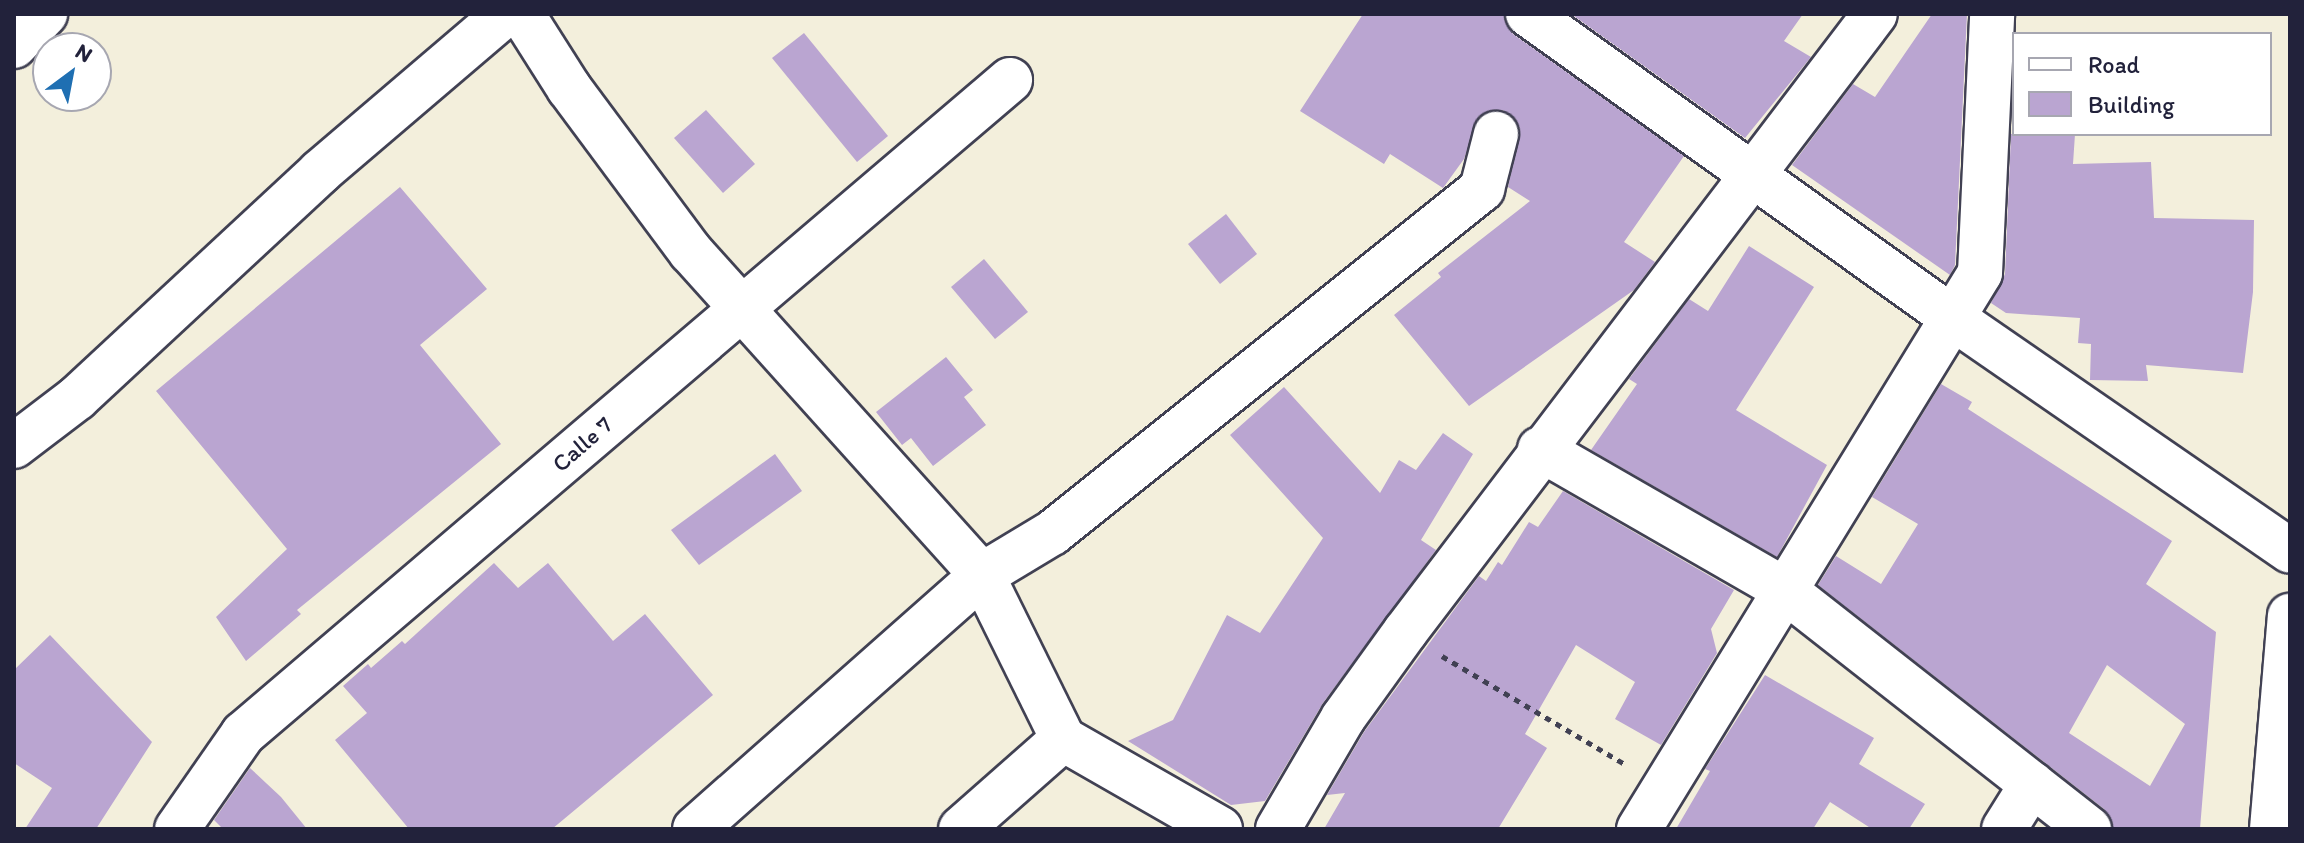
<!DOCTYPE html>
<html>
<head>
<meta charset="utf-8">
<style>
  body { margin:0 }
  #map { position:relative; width:2304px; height:843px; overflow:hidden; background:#f3efdc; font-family:Itim,sans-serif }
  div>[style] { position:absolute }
  .building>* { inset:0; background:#baa5d1 }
  .path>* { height:5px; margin-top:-2.5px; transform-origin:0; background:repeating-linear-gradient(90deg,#414153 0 6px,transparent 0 12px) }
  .roads { filter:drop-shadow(2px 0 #414153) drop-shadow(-2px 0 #414153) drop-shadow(0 2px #414153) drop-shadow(0 -2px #414153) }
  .minor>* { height:44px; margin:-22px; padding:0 22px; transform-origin:22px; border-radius:22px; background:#fff }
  span { translate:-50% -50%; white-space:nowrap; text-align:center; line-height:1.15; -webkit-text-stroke:7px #fff; paint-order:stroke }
  .street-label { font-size:24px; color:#22223b }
  .frame { position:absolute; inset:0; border:16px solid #22223b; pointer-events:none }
  .legend { position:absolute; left:2012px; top:32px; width:260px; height:104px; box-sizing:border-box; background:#fff; border:2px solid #a7a7b1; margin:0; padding:10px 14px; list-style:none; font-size:24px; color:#22223b }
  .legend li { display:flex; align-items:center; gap:16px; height:40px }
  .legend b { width:40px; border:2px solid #a7a7b1 }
  .north { position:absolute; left:32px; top:32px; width:80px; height:80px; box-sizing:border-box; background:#fff; border:2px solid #a7a7b1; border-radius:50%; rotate:32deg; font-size:22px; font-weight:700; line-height:32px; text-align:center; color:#22223b }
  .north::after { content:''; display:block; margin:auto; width:28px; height:36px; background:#1f6fb2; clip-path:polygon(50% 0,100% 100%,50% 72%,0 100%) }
</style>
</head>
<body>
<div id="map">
  <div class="building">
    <div style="clip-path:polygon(1363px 14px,1503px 14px,1513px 34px,1684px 156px,1624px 242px,1655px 262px,1634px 290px,1469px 406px,1394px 315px,1441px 277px,1438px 273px,1530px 201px,1508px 187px,1520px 128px,1503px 110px,1479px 116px,1464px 159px,1443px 188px,1390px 154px,1384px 164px,1300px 111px)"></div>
    <div style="clip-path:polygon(1571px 14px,1803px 14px,1784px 41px,1811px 57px,1745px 138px)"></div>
    <div style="clip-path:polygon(1932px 14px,1967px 14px,1955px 265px,1950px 275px,1792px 165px,1853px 84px,1875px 97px)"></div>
    <div style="clip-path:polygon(804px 33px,888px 136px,857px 162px,772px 58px)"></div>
    <div style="clip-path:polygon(706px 110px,755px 164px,723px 193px,674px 138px)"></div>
    <div style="clip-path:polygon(2011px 134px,2075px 134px,2073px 164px,2151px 162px,2154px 218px,2254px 220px,2253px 292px,2243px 373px,2146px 365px,2148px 381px,2090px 380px,2091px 344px,2078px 343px,2080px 318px,2006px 313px,1991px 303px,2005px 274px)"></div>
    <div style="clip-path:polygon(400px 187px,487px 289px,420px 345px,501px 444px,297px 610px,301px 614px,246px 661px,216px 617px,287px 549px,156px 391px)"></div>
    <div style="clip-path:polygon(1226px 214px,1257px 254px,1220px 284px,1188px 244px)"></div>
    <div style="clip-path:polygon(1749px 246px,1814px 287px,1736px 410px,1827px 465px,1777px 557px,1591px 450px,1637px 384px,1629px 379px,1689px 299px,1708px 311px)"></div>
    <div style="clip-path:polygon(984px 259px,1028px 312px,995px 339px,951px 287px)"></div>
    <div style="clip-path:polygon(946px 357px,973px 390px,964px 397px,986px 425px,933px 466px,911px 438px,902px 445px,876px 412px)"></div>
    <div style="clip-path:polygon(evenodd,1941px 384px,1972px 402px,1968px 409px,2172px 541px,2146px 584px,2216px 632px,2200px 829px,2113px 829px,2104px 809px,1818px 585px,1836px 556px,1881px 584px,1918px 524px,1872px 497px,1941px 384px,2107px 665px,2185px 724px,2150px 786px,2069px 733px,2107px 665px)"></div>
    <div style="clip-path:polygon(1284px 387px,1380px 493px,1399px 460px,1416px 470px,1443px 433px,1473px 454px,1421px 540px,1436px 550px,1323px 703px,1265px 801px,1231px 805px,1128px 741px,1173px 720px,1227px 615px,1260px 633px,1323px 538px,1230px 435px)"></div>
    <div style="clip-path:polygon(775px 454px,802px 491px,699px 565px,671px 530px)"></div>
    <div style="clip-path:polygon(1563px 491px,1734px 590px,1711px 629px,1717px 653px,1661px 745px,1615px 719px,1635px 682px,1576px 645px,1525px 734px,1547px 748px,1498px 829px,1324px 829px,1345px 793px,1327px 795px,1364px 732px,1479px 576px,1486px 581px,1498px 562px,1502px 565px,1529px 522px,1538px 527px)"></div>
    <div style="clip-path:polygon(494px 563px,518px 588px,548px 563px,613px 641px,645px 614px,713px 695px,552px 829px,409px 829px,335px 740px,367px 713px,343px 686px,368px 664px,371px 668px,402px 641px,405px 644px)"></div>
    <div style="clip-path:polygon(50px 635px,152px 742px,96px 829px,25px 829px,52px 788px,14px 763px,14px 670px)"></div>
    <div style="clip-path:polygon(1765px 675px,1874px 738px,1859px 764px,1925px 804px,1909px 829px,1872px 829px,1830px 802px,1813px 829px,1676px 829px,1710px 771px,1705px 769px)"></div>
    <div style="clip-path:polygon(250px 768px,281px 797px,307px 829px,223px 829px,214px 820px)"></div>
  </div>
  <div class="path">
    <div style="left:1442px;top:656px;width:214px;rotate:30.6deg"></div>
  </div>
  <div class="roads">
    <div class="minor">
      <div style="left:522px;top:14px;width:88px;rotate:57.6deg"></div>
      <div style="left:569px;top:88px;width:204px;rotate:53.4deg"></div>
      <div style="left:691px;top:252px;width:435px;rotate:48deg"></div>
      <div style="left:982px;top:575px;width:183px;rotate:63.7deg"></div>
      <div style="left:1063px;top:739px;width:181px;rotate:29.8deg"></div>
      <div style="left:1528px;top:14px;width:524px;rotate:35.6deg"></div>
      <div style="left:1954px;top:319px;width:408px;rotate:34.6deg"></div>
      <div style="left:14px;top:46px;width:45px;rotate:-45.9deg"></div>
      <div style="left:14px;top:446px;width:79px;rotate:-37.3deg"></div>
      <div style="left:77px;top:398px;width:332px;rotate:-42.9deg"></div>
      <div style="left:320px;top:172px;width:243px;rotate:-40.5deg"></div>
      <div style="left:1540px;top:449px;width:280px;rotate:29.9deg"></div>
      <div style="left:1783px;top:589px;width:389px;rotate:38.1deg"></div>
      <div style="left:177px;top:829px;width:116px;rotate:-55.2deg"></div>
      <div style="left:243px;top:734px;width:1008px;rotate:-40.45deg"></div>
      <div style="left:695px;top:829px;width:383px;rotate:-41.5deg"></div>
      <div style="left:982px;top:575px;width:82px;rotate:-31deg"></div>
      <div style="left:1052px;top:533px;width:551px;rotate:-38.66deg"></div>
      <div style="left:1482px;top:189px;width:57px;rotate:-75.7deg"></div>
      <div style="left:961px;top:829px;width:136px;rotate:-41.4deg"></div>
      <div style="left:1278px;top:829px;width:129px;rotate:-59.6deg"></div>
      <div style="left:1343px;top:718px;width:106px;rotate:-54.2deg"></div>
      <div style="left:1405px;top:632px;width:776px;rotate:-52.75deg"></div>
      <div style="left:1639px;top:829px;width:652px;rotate:-58.48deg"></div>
      <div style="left:1980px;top:273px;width:259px;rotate:-87.3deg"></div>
      <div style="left:2004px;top:829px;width:53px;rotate:-58.1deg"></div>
      <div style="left:2272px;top:829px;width:214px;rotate:-85.2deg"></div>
    </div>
  </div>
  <div class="street-label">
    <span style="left:582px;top:444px;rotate:-41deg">Calle 7</span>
  </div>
  <div class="frame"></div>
  <ul class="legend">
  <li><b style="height:10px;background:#fff"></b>Road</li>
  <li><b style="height:22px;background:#baa5d1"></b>Building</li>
  </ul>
  <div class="north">N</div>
</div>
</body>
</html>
